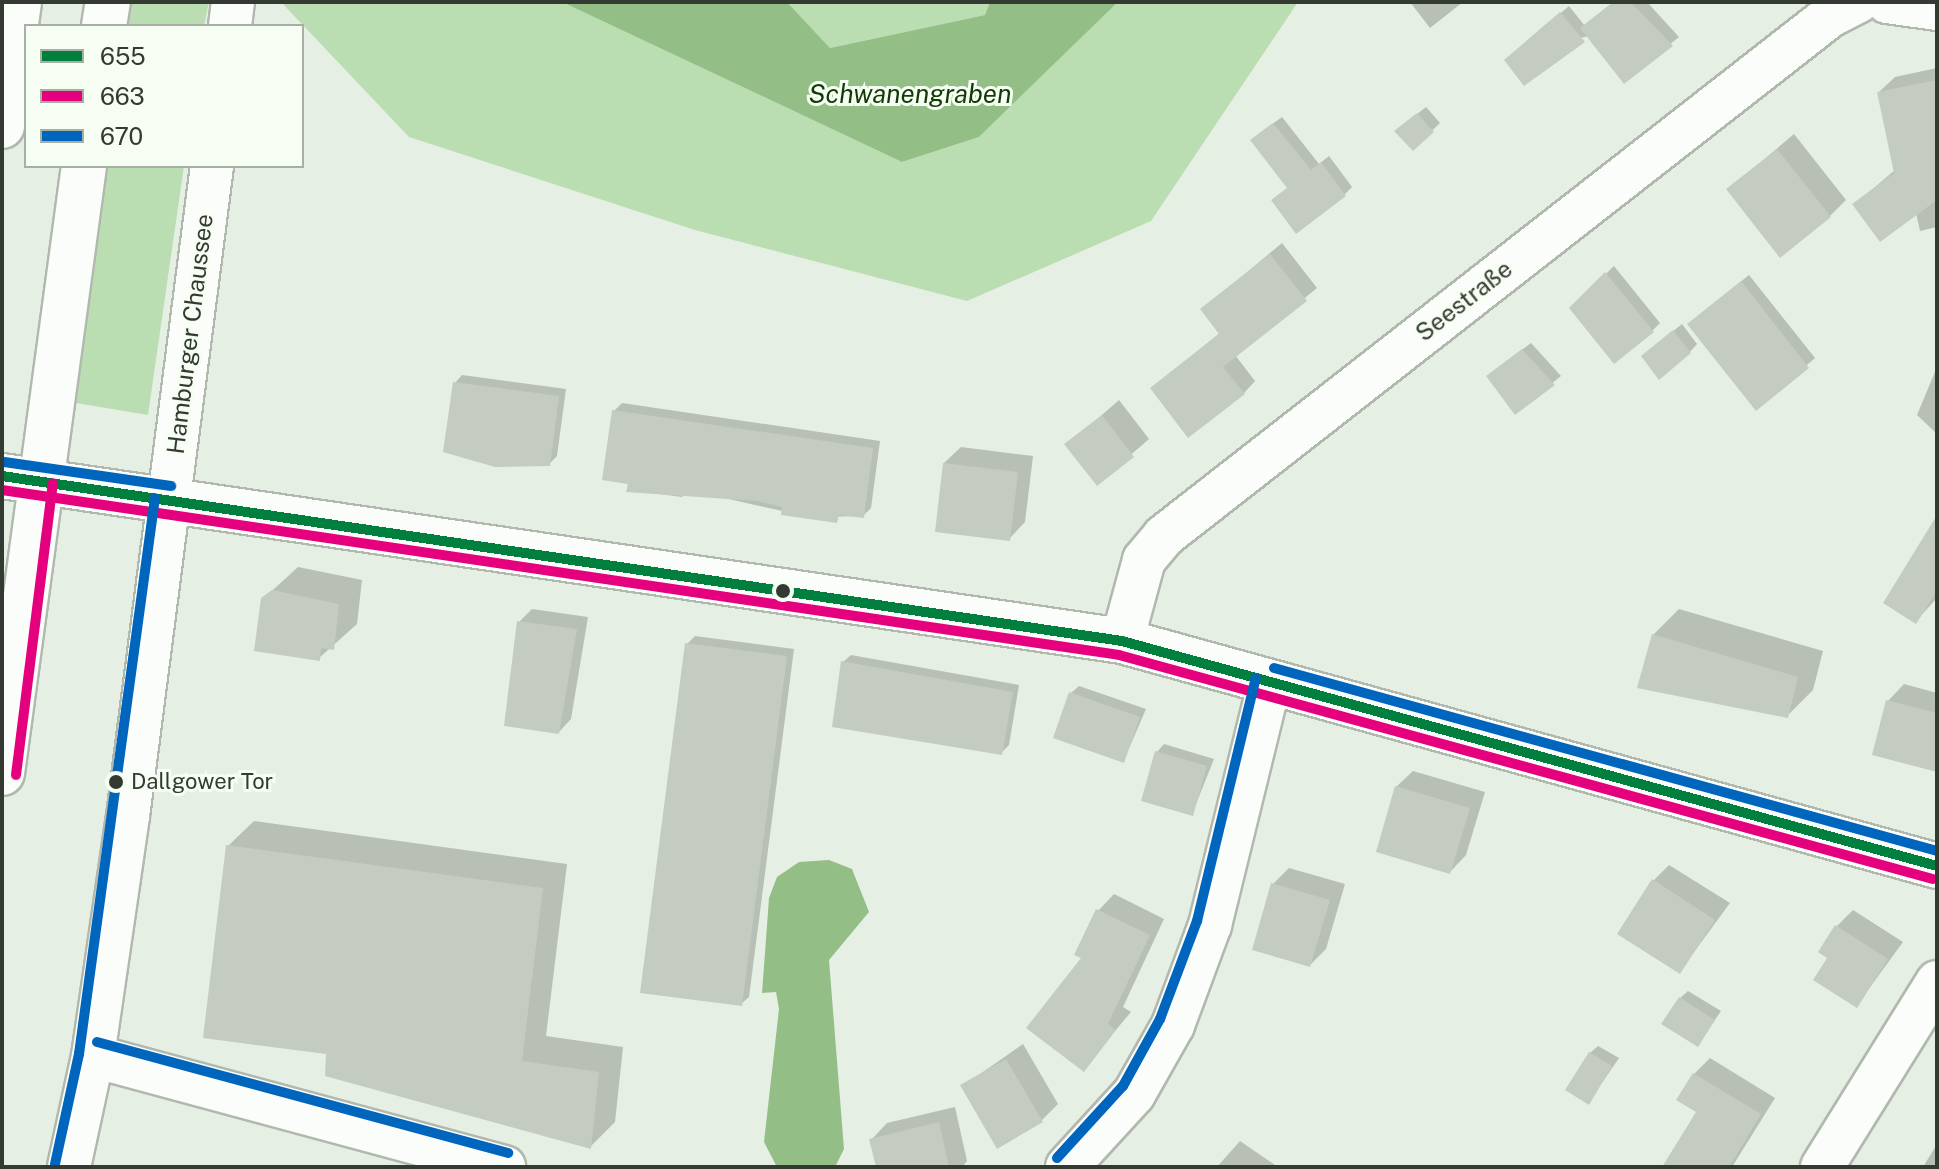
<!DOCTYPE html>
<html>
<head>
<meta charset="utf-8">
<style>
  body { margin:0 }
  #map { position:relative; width:1939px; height:1169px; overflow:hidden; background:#e6efe3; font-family:"Public Sans",sans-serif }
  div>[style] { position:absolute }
  .green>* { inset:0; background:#bbddb2 }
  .water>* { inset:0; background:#93bf87 }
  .shadow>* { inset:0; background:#0003 }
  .building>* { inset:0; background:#c4ccc2 }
  .roads { filter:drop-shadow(2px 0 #b1b8ae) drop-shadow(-2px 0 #b1b8ae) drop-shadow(0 2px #b1b8ae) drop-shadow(0 -2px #b1b8ae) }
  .minor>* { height:42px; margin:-21px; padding:0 21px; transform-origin:21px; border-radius:21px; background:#fbfdfb }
  .tertiary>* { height:44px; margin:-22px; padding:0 22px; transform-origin:22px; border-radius:22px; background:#fbfdfb }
  .trunk>* { height:44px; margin:-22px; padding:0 22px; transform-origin:22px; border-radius:22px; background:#fbfdfb }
  .bus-1>* { height:10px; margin:-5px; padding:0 5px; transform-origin:5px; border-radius:5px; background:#007f3e }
  .bus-2>* { height:10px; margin:-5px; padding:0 5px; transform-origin:5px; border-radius:5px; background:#e5007d }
  .bus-3>* { height:10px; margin:-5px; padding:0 5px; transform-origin:5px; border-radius:5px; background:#0065bd }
  .dots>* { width:22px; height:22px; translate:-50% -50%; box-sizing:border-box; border:4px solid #f6fef4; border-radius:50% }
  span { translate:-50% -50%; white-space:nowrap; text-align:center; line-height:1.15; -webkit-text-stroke:6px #f6fef4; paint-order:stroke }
  .bus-label { font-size:22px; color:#333a31 }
  .left { translate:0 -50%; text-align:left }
  .street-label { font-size:24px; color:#333a31 }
  .water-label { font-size:26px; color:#123a04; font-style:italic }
  .frame { position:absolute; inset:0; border:4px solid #333a31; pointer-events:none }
  .legend { position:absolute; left:24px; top:24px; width:280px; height:144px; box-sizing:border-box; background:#f6fef4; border:2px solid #a8b0a6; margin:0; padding:10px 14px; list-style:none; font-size:24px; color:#333a31 }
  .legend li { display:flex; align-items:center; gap:16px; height:40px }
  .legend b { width:40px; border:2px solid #a8b0a6 }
</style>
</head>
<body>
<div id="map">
  <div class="green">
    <div style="clip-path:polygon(125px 2px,209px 2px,204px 26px,122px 26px)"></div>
    <div style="clip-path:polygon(281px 2px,562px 2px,902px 162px,979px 137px,1118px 2px,1298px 2px,1151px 221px,967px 301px,695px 230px,409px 137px)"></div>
    <div style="clip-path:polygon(787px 2px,990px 2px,985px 15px,830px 48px)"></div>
    <div style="clip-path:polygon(102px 166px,184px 166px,148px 415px,70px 402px)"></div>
  </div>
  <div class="water">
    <div style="clip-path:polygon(562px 2px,787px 2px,830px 48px,985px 15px,990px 2px,1118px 2px,979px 137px,902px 162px)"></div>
    <div style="clip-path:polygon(829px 860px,852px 869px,869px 912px,829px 960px,844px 1149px,835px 1167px,777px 1167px,764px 1142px,779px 1009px,776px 992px,762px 993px,769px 898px,777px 877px,799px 862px)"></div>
  </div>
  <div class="shadow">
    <div style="clip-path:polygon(1410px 2px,1463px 2px,1430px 28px)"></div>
    <div style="clip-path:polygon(1614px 2px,1647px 2px,1679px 37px,1624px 82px,1589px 36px,1514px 53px,1569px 6px,1585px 26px)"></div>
    <div style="clip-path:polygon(1937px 68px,1937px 227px,1920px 231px,1916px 213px,1855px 204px,1895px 170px,1879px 92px,1895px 77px)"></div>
    <div style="clip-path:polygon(1426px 107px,1440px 123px,1413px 149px,1396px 131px)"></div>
    <div style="clip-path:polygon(1282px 117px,1319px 164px,1329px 156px,1352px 187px,1344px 195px,1289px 186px,1260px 133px)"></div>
    <div style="clip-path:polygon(1794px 134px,1846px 200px,1830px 216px,1728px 190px)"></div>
    <div style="clip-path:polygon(1282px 243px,1317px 288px,1235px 355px,1255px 381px,1244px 393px,1152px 388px,1221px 332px,1203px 309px)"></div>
    <div style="clip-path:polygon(1614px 266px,1660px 323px,1652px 331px,1571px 308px)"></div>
    <div style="clip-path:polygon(1749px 275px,1815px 358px,1756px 409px,1697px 317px)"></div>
    <div style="clip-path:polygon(1682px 324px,1697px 344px,1690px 352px,1651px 349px)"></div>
    <div style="clip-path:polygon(1531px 343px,1561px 376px,1516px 412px,1497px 369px)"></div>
    <div style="clip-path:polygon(1937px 367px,1937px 434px,1917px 415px)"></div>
    <div style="clip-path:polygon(462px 375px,566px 389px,557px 456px,549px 464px,455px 383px)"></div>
    <div style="clip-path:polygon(1119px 400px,1149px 439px,1097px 484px,1072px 441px)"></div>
    <div style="clip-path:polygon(622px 403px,880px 441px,871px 508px,863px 516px,809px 517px,689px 490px,682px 497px,629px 490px,614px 411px)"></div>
    <div style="clip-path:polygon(961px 447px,1033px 456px,1025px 522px,1009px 539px,944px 463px)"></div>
    <div style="clip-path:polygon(1937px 522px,1937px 598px,1916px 621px)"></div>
    <div style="clip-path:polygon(298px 567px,362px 580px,357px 624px,319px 658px,263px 599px)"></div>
    <div style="clip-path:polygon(532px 609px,588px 617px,571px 719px,559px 732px,519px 622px)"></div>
    <div style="clip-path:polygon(1679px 609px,1823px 651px,1813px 690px,1787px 716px,1653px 635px)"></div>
    <div style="clip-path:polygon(695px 636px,794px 649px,749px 997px,741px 1004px,687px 644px)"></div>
    <div style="clip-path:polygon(851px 655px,1019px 685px,1009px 745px,1001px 753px,843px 662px)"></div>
    <div style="clip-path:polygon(1904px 684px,1937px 693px,1937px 770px,1888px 701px)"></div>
    <div style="clip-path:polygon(1079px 686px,1146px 709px,1124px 760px,1071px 693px)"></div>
    <div style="clip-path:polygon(1164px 744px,1214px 759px,1192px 814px,1157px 752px)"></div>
    <div style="clip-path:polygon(1413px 771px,1485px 792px,1466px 855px,1450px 872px,1396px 787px)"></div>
    <div style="clip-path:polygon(254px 821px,567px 864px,546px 1036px,623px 1047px,615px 1122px,590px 1147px,328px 1052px,228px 846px)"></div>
    <div style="clip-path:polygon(1669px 865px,1730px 903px,1680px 971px,1653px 881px)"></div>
    <div style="clip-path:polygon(1289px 868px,1345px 884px,1326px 949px,1310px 965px,1273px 884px)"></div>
    <div style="clip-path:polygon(1114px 894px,1164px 919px,1123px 1007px,1131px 1012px,1083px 1069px,1084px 957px,1098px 911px)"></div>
    <div style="clip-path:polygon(1853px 910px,1903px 942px,1857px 1005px,1829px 957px,1837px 926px)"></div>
    <div style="clip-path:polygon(1688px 991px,1721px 1011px,1698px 1045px,1680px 998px)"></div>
    <div style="clip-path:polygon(1023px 1044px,1058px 1104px,1041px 1121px,963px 1086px)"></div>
    <div style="clip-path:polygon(1598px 1046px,1619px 1058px,1588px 1103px,1590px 1053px)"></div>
    <div style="clip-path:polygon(1710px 1058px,1775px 1098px,1732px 1167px,1665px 1167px,1699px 1111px,1694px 1074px)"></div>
    <div style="clip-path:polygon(955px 1107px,967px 1161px,962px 1167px,878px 1167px,871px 1140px,887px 1123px)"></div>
    <div style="clip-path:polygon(1240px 1141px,1278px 1167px,1217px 1167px)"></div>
    <div style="clip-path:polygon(1937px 1144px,1937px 1167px,1923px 1167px)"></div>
  </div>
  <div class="building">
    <div style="clip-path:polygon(1613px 2px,1631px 2px,1673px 46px,1624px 84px,1580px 28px)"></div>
    <div style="clip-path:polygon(1560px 12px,1585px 42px,1524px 86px,1504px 60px)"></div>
    <div style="clip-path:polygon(1937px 80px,1937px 200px,1880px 242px,1852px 204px,1894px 173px,1877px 92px)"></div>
    <div style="clip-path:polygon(1417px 113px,1434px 132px,1413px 151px,1394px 131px)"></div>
    <div style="clip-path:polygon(1273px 123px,1311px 170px,1321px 162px,1346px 196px,1296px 234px,1271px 200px,1287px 188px,1250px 140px)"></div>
    <div style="clip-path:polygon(1777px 149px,1831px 217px,1780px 258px,1726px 189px)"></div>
    <div style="clip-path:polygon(1270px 254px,1307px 301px,1223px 367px,1245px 394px,1188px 438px,1150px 388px,1219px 334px,1200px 309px)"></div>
    <div style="clip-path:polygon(1605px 272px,1654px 332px,1614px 364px,1569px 308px)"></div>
    <div style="clip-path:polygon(1741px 281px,1809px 368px,1756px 411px,1687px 324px)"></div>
    <div style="clip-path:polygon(1673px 330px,1691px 353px,1659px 380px,1641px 356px)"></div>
    <div style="clip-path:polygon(1522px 349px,1555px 385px,1515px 415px,1486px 376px)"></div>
    <div style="clip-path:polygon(453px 382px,559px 396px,550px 466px,495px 467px,443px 452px)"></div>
    <div style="clip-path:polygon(612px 410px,873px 448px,864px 518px,839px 515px,837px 523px,781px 515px,782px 507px,757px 501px,626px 492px,628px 484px,602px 480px)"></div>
    <div style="clip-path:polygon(1102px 415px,1134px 457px,1097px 486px,1064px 444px)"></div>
    <div style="clip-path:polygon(943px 463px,1018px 472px,1010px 541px,935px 532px)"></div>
    <div style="clip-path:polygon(1937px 515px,1937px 591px,1916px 624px,1883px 603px)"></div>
    <div style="clip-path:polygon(272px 590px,339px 604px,334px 650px,321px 648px,320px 661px,254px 651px,261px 598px)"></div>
    <div style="clip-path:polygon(517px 621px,577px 629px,559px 734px,504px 726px)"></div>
    <div style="clip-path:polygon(1652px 634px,1798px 677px,1788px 718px,1637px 688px)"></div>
    <div style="clip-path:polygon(685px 643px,787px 656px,742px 1006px,640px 993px)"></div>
    <div style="clip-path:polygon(841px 661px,1013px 692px,1002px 755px,832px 727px)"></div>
    <div style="clip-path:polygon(1069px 692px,1140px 717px,1124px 763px,1053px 738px)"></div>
    <div style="clip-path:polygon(1886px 700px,1937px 713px,1937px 772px,1872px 755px)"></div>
    <div style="clip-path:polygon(1155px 751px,1207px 766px,1193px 816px,1141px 801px)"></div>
    <div style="clip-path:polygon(1395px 786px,1470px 808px,1450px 874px,1376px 852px)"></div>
    <div style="clip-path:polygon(226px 845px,543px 888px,522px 1061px,599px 1072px,591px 1149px,325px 1076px,326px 1054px,203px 1038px)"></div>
    <div style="clip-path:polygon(1652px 879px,1715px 920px,1680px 974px,1617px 934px)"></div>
    <div style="clip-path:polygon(1271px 883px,1330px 900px,1310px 967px,1252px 950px)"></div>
    <div style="clip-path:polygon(1096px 909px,1150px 935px,1108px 1024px,1116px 1030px,1084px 1072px,1026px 1028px,1081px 958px,1074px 955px)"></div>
    <div style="clip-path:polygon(1835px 925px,1888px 959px,1857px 1008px,1813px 980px,1827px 958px,1818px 952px)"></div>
    <div style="clip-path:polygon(1679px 997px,1715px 1020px,1698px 1047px,1661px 1024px)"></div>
    <div style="clip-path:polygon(1589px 1052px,1612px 1066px,1589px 1105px,1565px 1090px)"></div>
    <div style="clip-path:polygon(1006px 1059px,1043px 1122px,997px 1149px,960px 1085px)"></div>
    <div style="clip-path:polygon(1693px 1073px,1761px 1114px,1729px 1167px,1662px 1167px,1696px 1112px,1676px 1100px)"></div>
    <div style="clip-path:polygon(939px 1122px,949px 1167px,876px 1167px,869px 1139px)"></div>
  </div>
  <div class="roads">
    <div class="minor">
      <div style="left:1887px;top:2px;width:50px;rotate:8deg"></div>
      <div style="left:230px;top:26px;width:24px;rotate:-83deg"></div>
      <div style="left:1122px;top:641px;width:84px;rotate:-74.8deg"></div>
      <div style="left:1144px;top:560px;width:31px;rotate:-50deg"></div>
      <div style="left:1164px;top:536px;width:845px;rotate:-37.98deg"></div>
      <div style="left:1830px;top:16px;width:31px;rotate:-27deg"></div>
      <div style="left:93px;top:1056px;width:426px;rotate:15.1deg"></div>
      <div style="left:69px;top:1167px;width:114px;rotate:-77.8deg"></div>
      <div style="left:93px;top:1056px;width:243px;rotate:-81.7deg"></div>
      <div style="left:128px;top:816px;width:655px;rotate:-82.64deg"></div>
      <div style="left:1067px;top:1167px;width:99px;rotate:-47.5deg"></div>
      <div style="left:1134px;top:1094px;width:79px;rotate:-60.5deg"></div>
      <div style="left:1173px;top:1025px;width:107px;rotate:-69.7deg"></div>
      <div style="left:1210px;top:925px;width:251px;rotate:-76.2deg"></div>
      <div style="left:1822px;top:1167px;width:218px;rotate:-58.1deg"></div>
    </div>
    <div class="tertiary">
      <div style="left:2px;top:476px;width:1132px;rotate:8.38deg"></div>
      <div style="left:1122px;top:641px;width:845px;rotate:15.43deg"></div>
    </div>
    <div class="trunk">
      <div style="left:104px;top:26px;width:24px;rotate:-81deg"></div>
      <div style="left:2px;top:126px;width:125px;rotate:-82.2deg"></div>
      <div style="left:2px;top:773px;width:613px;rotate:-82.31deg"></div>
    </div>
  </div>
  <div class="bus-1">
    <div style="left:2px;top:476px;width:1132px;rotate:8.38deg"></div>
    <div style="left:1122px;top:641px;width:845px;rotate:15.43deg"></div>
  </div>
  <div class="bus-2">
    <div style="left:2px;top:490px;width:1129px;rotate:8.4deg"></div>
    <div style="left:1119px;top:655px;width:844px;rotate:15.39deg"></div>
    <div style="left:16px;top:775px;width:294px;rotate:-82.8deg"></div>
  </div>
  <div class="bus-3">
    <div style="left:4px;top:462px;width:169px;rotate:8.2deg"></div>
    <div style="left:1274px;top:668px;width:688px;rotate:15.43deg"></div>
    <div style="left:97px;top:1042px;width:426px;rotate:15.1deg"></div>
    <div style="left:1057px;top:1158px;width:98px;rotate:-47.5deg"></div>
    <div style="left:1123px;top:1086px;width:77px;rotate:-61.1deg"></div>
    <div style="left:1160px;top:1019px;width:105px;rotate:-69.3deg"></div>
    <div style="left:1197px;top:921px;width:250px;rotate:-76.4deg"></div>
    <div style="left:55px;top:1164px;width:113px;rotate:-77.7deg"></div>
    <div style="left:79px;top:1054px;width:561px;rotate:-82.22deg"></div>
  </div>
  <div class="dots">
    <div style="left:783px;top:591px;background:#333a31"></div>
    <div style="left:116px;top:782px;background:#333a31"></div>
  </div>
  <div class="bus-label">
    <span class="left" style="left:131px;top:782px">Dallgower Tor</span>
  </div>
  <div class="street-label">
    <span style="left:1464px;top:301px;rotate:-38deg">Seestraße</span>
    <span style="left:190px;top:334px;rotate:-83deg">Hamburger Chaussee</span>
  </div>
  <div class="water-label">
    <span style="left:910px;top:94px">Schwanengraben</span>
  </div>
  <div class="frame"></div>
  <ul class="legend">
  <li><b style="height:10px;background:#007f3e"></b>655</li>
  <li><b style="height:10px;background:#e5007d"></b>663</li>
  <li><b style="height:10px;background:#0065bd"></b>670</li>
  </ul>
</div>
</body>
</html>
